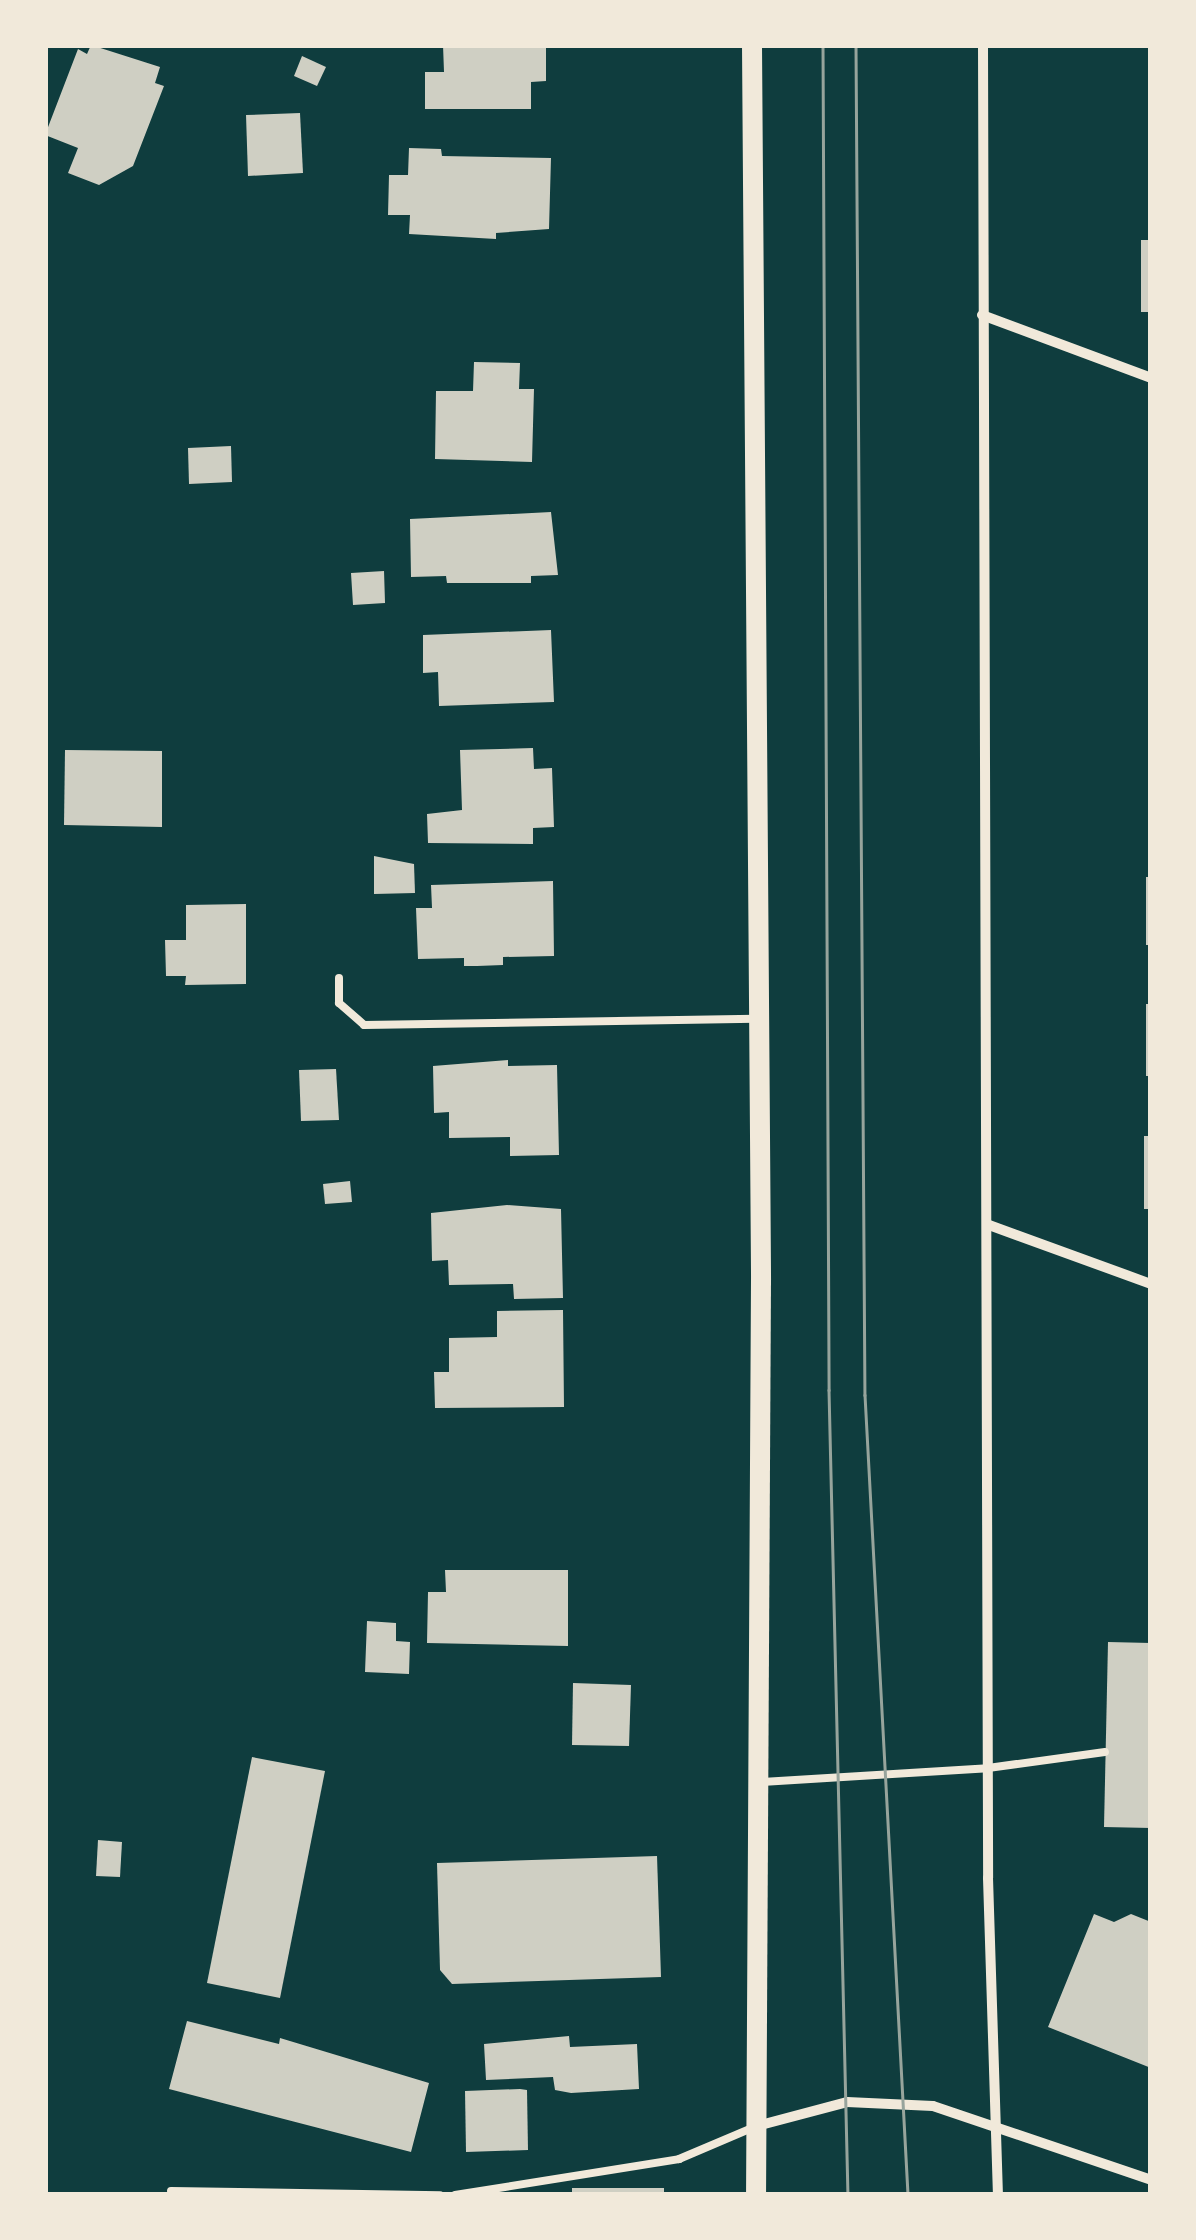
<!DOCTYPE html>
<html>
<head>
<meta charset="utf-8">
<style>
  body { margin:0 }
  #map { position:relative; width:1196px; height:2240px; overflow:hidden; background:#0f3d3e; font-family:Rubik,sans-serif }
  div>[style] { position:absolute }
  .building>* { inset:0; background:#cfcfc3 }
  .service>* { height:8px; margin:-4px; padding:0 4px; transform-origin:4px; border-radius:4px; background:#f1e9da }
  .minor>* { height:10px; margin:-5px; padding:0 5px; transform-origin:5px; border-radius:5px; background:#f1e9da }
  .secondary>* { height:20px; margin:-10px; padding:0 10px; transform-origin:10px; border-radius:10px; background:#f1e9da }
  .tram>* { height:2.5px; margin:-1.25px; padding:0 1.25px; transform-origin:1.25px; border-radius:1.25px; background:#97a49c }
  span { translate:-50% -50%; white-space:nowrap; text-align:center; line-height:1.15; -webkit-text-stroke:10px #f1e9da; paint-order:stroke }
  .frame { position:absolute; inset:0; border:48px solid #f1e9da; pointer-events:none }
</style>
</head>
<body>
<div id="map">
  <div class="building">
    <div style="clip-path:polygon(91px 45px,160px 67px,155px 83px,164px 86px,133px 166px,99px 185px,68px 173px,78px 148px,45px 135px,78px 49px,87px 54px)"></div>
    <div style="clip-path:polygon(443px 45px,546px 45px,546px 81px,531px 82px,531px 109px,425px 109px,425px 72px,444px 72px)"></div>
    <div style="clip-path:polygon(302px 56px,326px 67px,317px 86px,294px 76px)"></div>
    <div style="clip-path:polygon(300px 113px,303px 173px,248px 176px,246px 115px)"></div>
    <div style="clip-path:polygon(409px 148px,441px 149px,442px 156px,551px 158px,549px 229px,496px 233px,496px 239px,409px 234px,410px 215px,388px 215px,389px 175px,408px 175px)"></div>
    <div style="clip-path:polygon(1141px 240px,1151px 240px,1151px 312px,1141px 312px)"></div>
    <div style="clip-path:polygon(474px 362px,520px 363px,519px 389px,534px 389px,532px 462px,435px 459px,436px 391px,473px 391px)"></div>
    <div style="clip-path:polygon(231px 446px,232px 482px,189px 484px,188px 448px)"></div>
    <div style="clip-path:polygon(551px 512px,558px 575px,531px 576px,531px 583px,447px 583px,446px 576px,411px 577px,410px 519px)"></div>
    <div style="clip-path:polygon(384px 571px,385px 603px,353px 605px,351px 573px)"></div>
    <div style="clip-path:polygon(551px 630px,554px 702px,439px 706px,438px 672px,423px 673px,423px 635px)"></div>
    <div style="clip-path:polygon(533px 748px,534px 769px,552px 768px,554px 827px,533px 828px,533px 844px,428px 843px,427px 814px,462px 810px,460px 750px)"></div>
    <div style="clip-path:polygon(65px 750px,162px 751px,162px 827px,64px 825px)"></div>
    <div style="clip-path:polygon(374px 856px,414px 864px,415px 893px,374px 894px)"></div>
    <div style="clip-path:polygon(1146px 877px,1151px 877px,1151px 945px,1146px 945px)"></div>
    <div style="clip-path:polygon(553px 881px,554px 956px,503px 957px,503px 965px,477px 966px,464px 966px,464px 958px,418px 959px,416px 908px,432px 908px,431px 885px)"></div>
    <div style="clip-path:polygon(246px 904px,246px 984px,185px 985px,186px 976px,166px 976px,165px 940px,186px 940px,186px 905px)"></div>
    <div style="clip-path:polygon(1146px 1004px,1151px 1004px,1151px 1076px,1146px 1076px)"></div>
    <div style="clip-path:polygon(508px 1060px,508px 1066px,557px 1065px,559px 1155px,510px 1156px,510px 1137px,449px 1138px,449px 1112px,434px 1113px,433px 1066px)"></div>
    <div style="clip-path:polygon(336px 1069px,339px 1120px,301px 1121px,299px 1070px)"></div>
    <div style="clip-path:polygon(1144px 1136px,1151px 1136px,1151px 1209px,1144px 1209px)"></div>
    <div style="clip-path:polygon(350px 1181px,352px 1202px,325px 1204px,323px 1184px)"></div>
    <div style="clip-path:polygon(507px 1205px,561px 1209px,563px 1298px,514px 1299px,513px 1284px,449px 1285px,448px 1260px,432px 1261px,431px 1213px)"></div>
    <div style="clip-path:polygon(563px 1310px,564px 1407px,435px 1408px,434px 1372px,449px 1372px,449px 1338px,497px 1337px,497px 1311px)"></div>
    <div style="clip-path:polygon(445px 1570px,568px 1570px,568px 1646px,427px 1643px,428px 1592px,446px 1592px)"></div>
    <div style="clip-path:polygon(367px 1621px,396px 1623px,396px 1641px,410px 1642px,409px 1674px,365px 1672px)"></div>
    <div style="clip-path:polygon(1108px 1642px,1151px 1643px,1151px 1828px,1104px 1827px)"></div>
    <div style="clip-path:polygon(573px 1683px,631px 1685px,629px 1746px,572px 1745px)"></div>
    <div style="clip-path:polygon(252px 1757px,325px 1771px,280px 1998px,207px 1983px)"></div>
    <div style="clip-path:polygon(98px 1840px,122px 1842px,120px 1877px,96px 1876px)"></div>
    <div style="clip-path:polygon(657px 1856px,661px 1977px,452px 1984px,440px 1970px,437px 1863px)"></div>
    <div style="clip-path:polygon(1094px 1914px,1114px 1922px,1131px 1914px,1151px 1922px,1151px 2068px,1048px 2027px)"></div>
    <div style="clip-path:polygon(187px 2021px,279px 2044px,280px 2038px,429px 2083px,411px 2152px,169px 2089px)"></div>
    <div style="clip-path:polygon(569px 2036px,570px 2047px,637px 2044px,639px 2089px,571px 2093px,555px 2090px,553px 2077px,486px 2080px,484px 2044px)"></div>
    <div style="clip-path:polygon(520px 2089px,527px 2090px,528px 2150px,466px 2152px,465px 2091px)"></div>
    <div style="clip-path:polygon(572px 2188px,664px 2188px,664px 2195px,572px 2195px)"></div>
  </div>
  <div class="service">
    <div style="left:339px;top:978px;width:25px;rotate:90deg"></div>
    <div style="left:339px;top:1003px;width:33px;rotate:41deg"></div>
    <div style="left:364px;top:1025px;width:391px;rotate:-0.9deg"></div>
    <div style="left:761px;top:1782px;width:227px;rotate:-3.5deg"></div>
    <div style="left:988px;top:1768px;width:118px;rotate:-7.8deg"></div>
    <div style="left:171px;top:2191px;width:269px;rotate:0.9deg"></div>
    <div style="left:455px;top:2195px;width:227px;rotate:-9.1deg"></div>
    <div style="left:679px;top:2159px;width:79px;rotate:-23deg"></div>
  </div>
  <div class="minor">
    <div style="left:983px;top:45px;width:1833px;rotate:89.84deg"></div>
    <div style="left:988px;top:1878px;width:317px;rotate:88.2deg"></div>
    <div style="left:982px;top:315px;width:180px;rotate:20.4deg"></div>
    <div style="left:989px;top:1225px;width:172px;rotate:20deg"></div>
    <div style="left:757px;top:2126px;width:93px;rotate:-14.9deg"></div>
    <div style="left:847px;top:2102px;width:86px;rotate:2.7deg"></div>
    <div style="left:933px;top:2106px;width:230px;rotate:18.7deg"></div>
  </div>
  <div class="secondary">
    <div style="left:752px;top:45px;width:1235px;rotate:89.58deg"></div>
    <div style="left:761px;top:1280px;width:915px;rotate:90.31deg"></div>
  </div>
  <div class="tram">
    <div style="left:823px;top:45px;width:1345px;rotate:89.74deg"></div>
    <div style="left:829px;top:1390px;width:805px;rotate:88.65deg"></div>
    <div style="left:856px;top:45px;width:1350px;rotate:89.62deg"></div>
    <div style="left:865px;top:1395px;width:801px;rotate:86.92deg"></div>
  </div>
  <div class="frame"></div>
</div>
</body>
</html>
